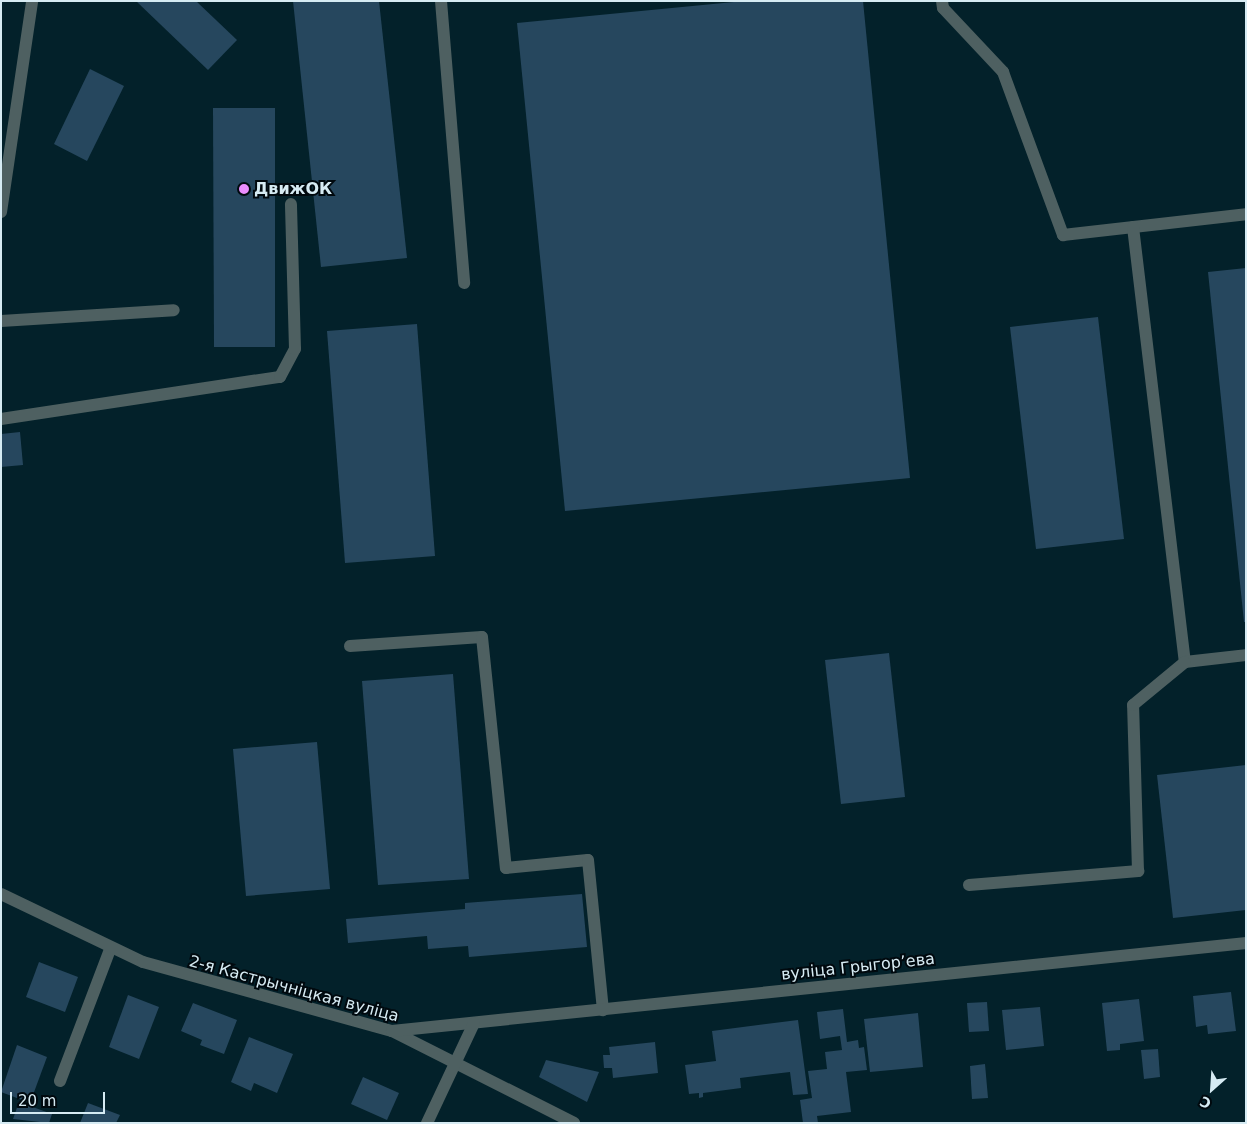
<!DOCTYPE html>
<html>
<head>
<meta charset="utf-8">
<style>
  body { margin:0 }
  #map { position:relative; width:1247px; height:1124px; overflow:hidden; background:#03212a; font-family:"DejaVu Sans",sans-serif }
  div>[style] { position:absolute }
  .building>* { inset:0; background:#26475e }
  .lane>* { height:12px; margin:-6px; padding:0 6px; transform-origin:6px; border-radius:6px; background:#4e6061 }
  .street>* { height:12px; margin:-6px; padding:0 6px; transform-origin:6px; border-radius:6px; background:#4e6061 }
  .dots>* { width:14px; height:14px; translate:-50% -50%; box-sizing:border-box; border:2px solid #00090e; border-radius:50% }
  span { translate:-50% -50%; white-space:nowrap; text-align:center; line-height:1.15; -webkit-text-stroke:4px #00090e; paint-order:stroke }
  .poi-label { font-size:16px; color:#d6ebf3; font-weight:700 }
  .left { translate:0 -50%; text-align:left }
  .street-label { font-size:16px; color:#d6ebf3 }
  .frame { position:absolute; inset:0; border:2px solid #d6ebf3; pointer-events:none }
  .north { position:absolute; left:1187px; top:1064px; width:50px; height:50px; -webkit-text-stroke:4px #00090e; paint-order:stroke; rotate:206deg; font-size:14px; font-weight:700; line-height:20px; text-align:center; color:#d6ebf3 }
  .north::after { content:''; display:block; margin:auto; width:18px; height:22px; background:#d6ebf3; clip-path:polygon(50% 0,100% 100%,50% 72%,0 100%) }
  .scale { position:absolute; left:10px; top:1092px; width:95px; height:22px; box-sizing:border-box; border:2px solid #d6ebf3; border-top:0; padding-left:6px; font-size:15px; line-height:18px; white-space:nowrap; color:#d6ebf3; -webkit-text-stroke:4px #00090e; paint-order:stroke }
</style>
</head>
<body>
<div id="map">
  <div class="building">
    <div style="clip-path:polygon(136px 1px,196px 1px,237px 40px,208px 70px)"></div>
    <div style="clip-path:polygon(293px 1px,379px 1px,407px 258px,321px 267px)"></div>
    <div style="clip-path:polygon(744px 1px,863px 1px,910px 478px,565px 511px,517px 23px)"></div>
    <div style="clip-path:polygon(90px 69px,124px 86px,87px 161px,54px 144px)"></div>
    <div style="clip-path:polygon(213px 108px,275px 108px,275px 347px,214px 347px)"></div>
    <div style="clip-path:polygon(1246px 268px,1246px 622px,1244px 622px,1208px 272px)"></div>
    <div style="clip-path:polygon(1098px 317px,1124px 539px,1036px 549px,1010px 327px)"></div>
    <div style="clip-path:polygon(417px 324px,435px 556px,345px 563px,327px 331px)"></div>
    <div style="clip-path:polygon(20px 432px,23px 465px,1px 467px,1px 434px)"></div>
    <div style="clip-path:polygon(889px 653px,905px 797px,841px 804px,825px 660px)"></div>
    <div style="clip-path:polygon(453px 674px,469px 879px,378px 885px,362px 681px)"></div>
    <div style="clip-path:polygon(317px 742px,330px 889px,246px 896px,233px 749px)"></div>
    <div style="clip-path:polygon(1246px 765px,1246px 910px,1173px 918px,1157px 775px)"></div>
    <div style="clip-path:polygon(582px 894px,587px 947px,469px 957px,468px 946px,428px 949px,427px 936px,348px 943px,346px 919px,465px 909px,465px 903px)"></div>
    <div style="clip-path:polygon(39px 962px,78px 977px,65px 1012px,26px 997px)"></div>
    <div style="clip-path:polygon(1231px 992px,1236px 1031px,1208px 1034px,1207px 1025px,1196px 1027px,1193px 996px)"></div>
    <div style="clip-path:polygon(128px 995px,159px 1007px,139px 1059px,109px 1047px)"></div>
    <div style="clip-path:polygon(1139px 999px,1144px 1041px,1120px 1044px,1120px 1050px,1107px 1051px,1102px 1003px)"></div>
    <div style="clip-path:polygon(987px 1002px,989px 1031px,969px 1032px,967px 1003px)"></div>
    <div style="clip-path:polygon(193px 1003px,237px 1020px,224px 1054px,200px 1045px,202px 1040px,181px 1031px)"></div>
    <div style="clip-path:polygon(1040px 1007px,1044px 1046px,1006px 1050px,1002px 1010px)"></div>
    <div style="clip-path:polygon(843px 1009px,847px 1042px,858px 1040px,859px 1048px,864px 1047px,867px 1070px,846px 1072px,851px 1112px,817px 1116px,818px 1123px,803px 1123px,800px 1100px,812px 1098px,808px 1071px,827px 1069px,825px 1052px,842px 1050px,840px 1036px,820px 1039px,817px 1012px)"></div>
    <div style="clip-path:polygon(918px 1013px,923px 1067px,870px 1072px,864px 1019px)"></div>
    <div style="clip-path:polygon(798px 1020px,808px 1094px,793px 1095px,790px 1072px,740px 1078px,741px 1088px,703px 1093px,703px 1097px,699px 1098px,699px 1093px,689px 1094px,685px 1065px,716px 1061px,712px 1031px)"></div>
    <div style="clip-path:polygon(249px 1037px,293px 1054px,277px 1093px,254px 1083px,251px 1091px,231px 1082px)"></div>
    <div style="clip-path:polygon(655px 1042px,658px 1073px,613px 1078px,612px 1068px,604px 1068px,603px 1055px,610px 1055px,609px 1047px)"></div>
    <div style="clip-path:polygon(17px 1045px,47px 1057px,30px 1103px,1px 1092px)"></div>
    <div style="clip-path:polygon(1158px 1049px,1160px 1077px,1144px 1079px,1141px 1050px)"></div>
    <div style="clip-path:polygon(546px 1060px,599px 1072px,587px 1102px,539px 1077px)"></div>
    <div style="clip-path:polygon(985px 1064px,988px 1098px,972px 1099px,970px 1066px)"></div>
    <div style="clip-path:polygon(363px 1077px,399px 1093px,387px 1120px,351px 1104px)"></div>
    <div style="clip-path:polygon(19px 1102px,52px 1114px,49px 1123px,13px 1119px)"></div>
    <div style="clip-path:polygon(88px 1103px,120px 1115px,116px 1123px,80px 1123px)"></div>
  </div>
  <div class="lane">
    <div style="left:441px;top:1px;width:283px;rotate:85.3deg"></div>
    <div style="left:942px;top:1px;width:7px;rotate:82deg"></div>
    <div style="left:943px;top:8px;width:88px;rotate:46.8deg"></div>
    <div style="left:1003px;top:72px;width:174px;rotate:69.8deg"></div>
    <div style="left:1063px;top:235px;width:184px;rotate:-6.5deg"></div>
    <div style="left:1px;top:212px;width:213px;rotate:-81.6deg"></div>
    <div style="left:1133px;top:227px;width:438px;rotate:83.2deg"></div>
    <div style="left:1185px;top:662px;width:61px;rotate:-6.5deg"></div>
    <div style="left:1px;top:321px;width:173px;rotate:-3.6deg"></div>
    <div style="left:1px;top:419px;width:282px;rotate:-8.6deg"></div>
    <div style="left:280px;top:377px;width:32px;rotate:-62deg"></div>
    <div style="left:295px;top:349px;width:145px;rotate:-91.6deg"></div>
    <div style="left:350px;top:646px;width:132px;rotate:-3.9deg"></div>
    <div style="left:482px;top:637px;width:232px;rotate:84.1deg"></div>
    <div style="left:506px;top:868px;width:82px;rotate:-5.6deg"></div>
    <div style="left:588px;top:860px;width:151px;rotate:84.3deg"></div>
    <div style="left:969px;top:885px;width:170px;rotate:-4.7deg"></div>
    <div style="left:1138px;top:871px;width:166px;rotate:-91.7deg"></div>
    <div style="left:1133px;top:705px;width:67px;rotate:-39.6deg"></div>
    <div style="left:60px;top:1081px;width:143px;rotate:-69.2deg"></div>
  </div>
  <div class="street">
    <div style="left:1px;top:894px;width:157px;rotate:25.6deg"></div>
    <div style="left:143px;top:962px;width:258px;rotate:15.5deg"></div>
    <div style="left:392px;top:1031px;width:204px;rotate:26.8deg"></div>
    <div style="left:392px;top:1031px;width:859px;rotate:-5.88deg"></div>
    <div style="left:427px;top:1123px;width:110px;rotate:-64.8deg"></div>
  </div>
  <div class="dots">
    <div style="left:244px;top:189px;background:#ea8dfd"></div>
  </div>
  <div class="poi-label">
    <span class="left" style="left:254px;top:189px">ДвижОК</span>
  </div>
  <div class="street-label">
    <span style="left:858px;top:967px;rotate:-6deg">вуліца Грыгорʼева</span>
    <span style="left:294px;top:989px;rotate:15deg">2-я Кастрычніцкая вуліца</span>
  </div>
  <div class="frame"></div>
  <div class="north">С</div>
  <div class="scale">20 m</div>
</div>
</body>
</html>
